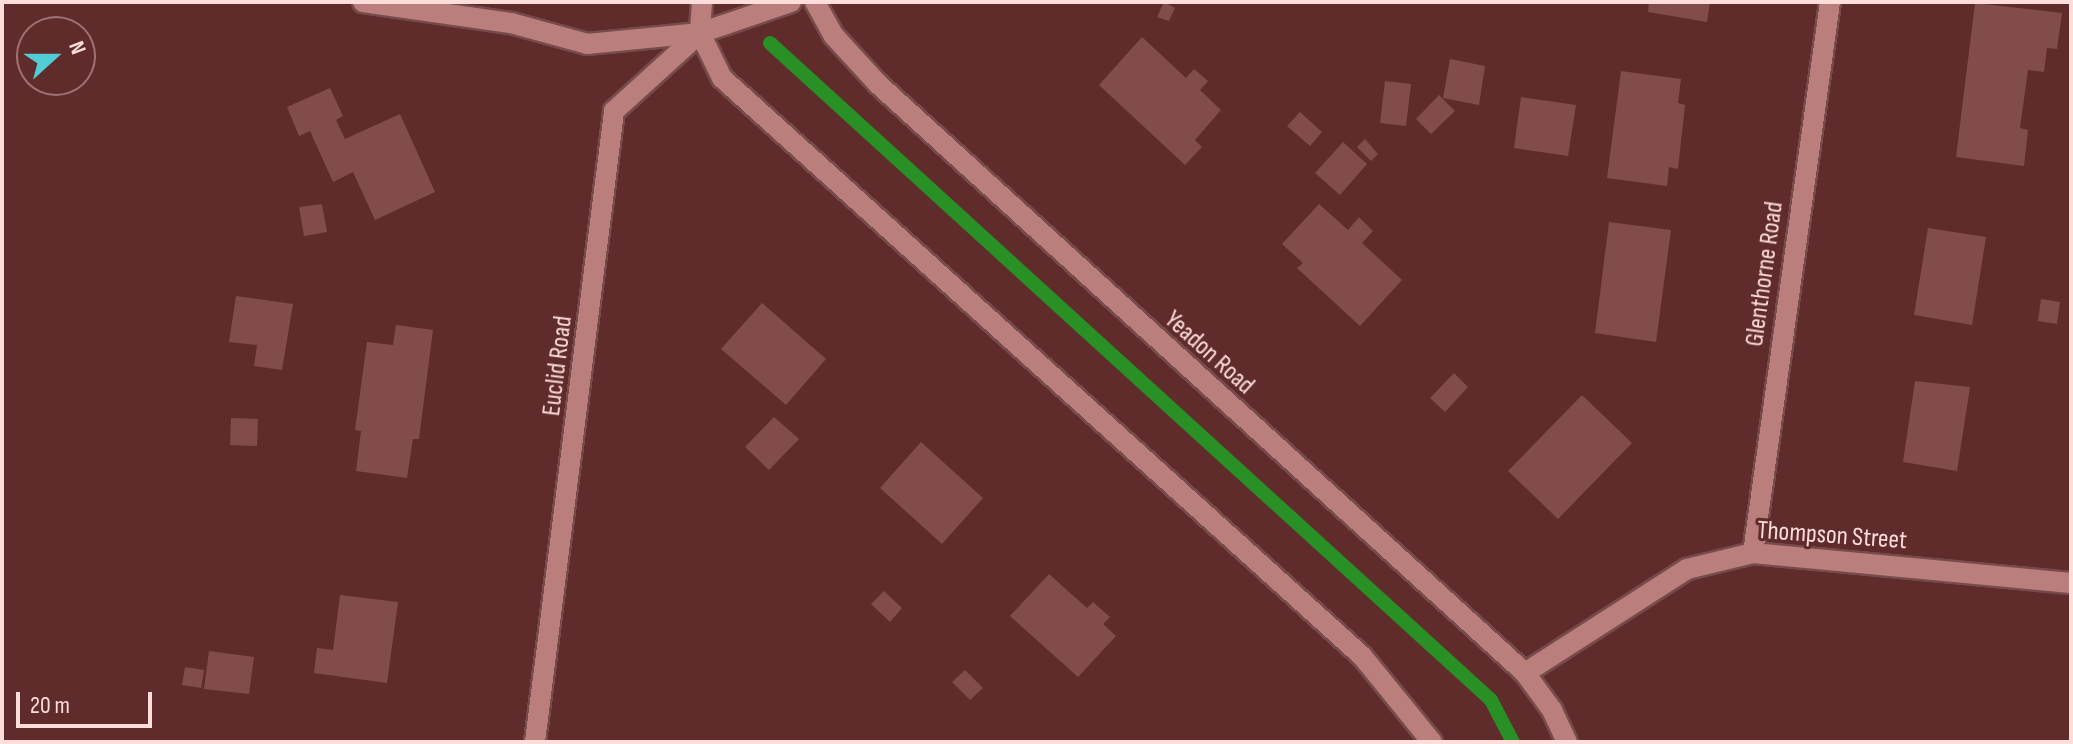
<!DOCTYPE html>
<html>
<head>
<meta charset="utf-8">
<style>
  body { margin:0 }
  #map { position:relative; width:2073px; height:744px; overflow:hidden; background:#5f2c2b; font-family:"Sofia Sans Condensed",sans-serif }
  div>[style] { position:absolute }
  .stream>* { height:14px; margin:-7px; padding:0 7px; transform-origin:7px; border-radius:7px; background:#299025 }
  .building>* { inset:0; background:#824c4a }
  .roads { filter:drop-shadow(2px 0 #774b4b) drop-shadow(-2px 0 #774b4b) drop-shadow(0 2px #774b4b) drop-shadow(0 -2px #774b4b) }
  .minor>* { height:20px; margin:-10px; padding:0 10px; transform-origin:10px; border-radius:10px; background:#ba7f7c }
  span { translate:-50% -50%; white-space:nowrap; text-align:center; line-height:1.15; -webkit-text-stroke:6px #5f2c2b; paint-order:stroke }
  .street-label { font-size:26px; color:#fedddb }
  .frame { position:absolute; inset:0; border:4px solid #fedddb; pointer-events:none }
  .north { position:absolute; left:16px; top:16px; width:80px; height:80px; box-sizing:border-box; background:#5f2c2b; border:2px solid #9f7371; border-radius:50%; rotate:69deg; font-size:22px; font-weight:700; line-height:32px; text-align:center; color:#fedddb }
  .north::after { content:''; display:block; margin:auto; width:28px; height:36px; background:#52ccd5; clip-path:polygon(50% 0,100% 100%,50% 72%,0 100%) }
  .scale { position:absolute; left:16px; top:692px; width:136px; height:36px; box-sizing:border-box; border:4px solid #fedddb; border-top:0; padding-left:10px; font-size:24px; line-height:28px; white-space:nowrap; color:#fedddb; -webkit-text-stroke:6px #5f2c2b; paint-order:stroke }
</style>
</head>
<body>
<div id="map">
  <div class="stream">
    <div style="left:770px;top:43px;width:975px;rotate:42.34deg"></div>
    <div style="left:1491px;top:700px;width:47px;rotate:62.4deg"></div>
  </div>
  <div class="building">
    <div style="clip-path:polygon(1164px 2px,1175px 8px,1169px 21px,1157px 17px)"></div>
    <div style="clip-path:polygon(1649px 2px,1710px 2px,1707px 22px,1648px 12px)"></div>
    <div style="clip-path:polygon(1975px 3px,2062px 13px,2057px 49px,2047px 48px,2044px 72px,2028px 70px,2020px 128px,2028px 130px,2024px 166px,1956px 157px)"></div>
    <div style="clip-path:polygon(1142px 37px,1186px 78px,1194px 69px,1208px 81px,1200px 90px,1221px 110px,1195px 140px,1202px 147px,1185px 165px,1099px 85px)"></div>
    <div style="clip-path:polygon(1450px 59px,1485px 66px,1479px 105px,1443px 98px)"></div>
    <div style="clip-path:polygon(1621px 71px,1681px 79px,1678px 103px,1685px 105px,1678px 169px,1669px 167px,1667px 186px,1607px 178px)"></div>
    <div style="clip-path:polygon(1385px 81px,1411px 84px,1406px 126px,1380px 123px)"></div>
    <div style="clip-path:polygon(330px 88px,343px 116px,336px 120px,345px 139px,400px 114px,435px 192px,375px 220px,353px 172px,333px 182px,310px 131px,299px 136px,287px 107px)"></div>
    <div style="clip-path:polygon(1439px 95px,1455px 111px,1431px 134px,1416px 119px)"></div>
    <div style="clip-path:polygon(1521px 97px,1576px 105px,1568px 156px,1514px 148px)"></div>
    <div style="clip-path:polygon(1300px 112px,1322px 132px,1310px 146px,1287px 126px)"></div>
    <div style="clip-path:polygon(1365px 139px,1378px 154px,1371px 161px,1357px 147px)"></div>
    <div style="clip-path:polygon(1343px 142px,1367px 164px,1340px 195px,1315px 173px)"></div>
    <div style="clip-path:polygon(322px 204px,327px 232px,304px 236px,299px 207px)"></div>
    <div style="clip-path:polygon(1319px 204px,1348px 230px,1359px 217px,1373px 231px,1362px 243px,1402px 280px,1360px 326px,1297px 268px,1303px 263px,1282px 244px)"></div>
    <div style="clip-path:polygon(1609px 222px,1671px 230px,1656px 342px,1595px 333px)"></div>
    <div style="clip-path:polygon(1928px 228px,1986px 237px,1972px 325px,1914px 315px)"></div>
    <div style="clip-path:polygon(236px 296px,293px 304px,282px 370px,254px 366px,257px 345px,229px 342px)"></div>
    <div style="clip-path:polygon(2041px 299px,2060px 302px,2057px 324px,2038px 321px)"></div>
    <div style="clip-path:polygon(762px 303px,826px 359px,786px 405px,721px 349px)"></div>
    <div style="clip-path:polygon(396px 325px,433px 330px,419px 439px,413px 439px,407px 478px,356px 471px,361px 431px,355px 430px,367px 342px,393px 345px)"></div>
    <div style="clip-path:polygon(1454px 373px,1468px 387px,1445px 412px,1430px 398px)"></div>
    <div style="clip-path:polygon(1915px 381px,1970px 387px,1957px 471px,1903px 462px)"></div>
    <div style="clip-path:polygon(1582px 395px,1632px 443px,1558px 519px,1508px 471px)"></div>
    <div style="clip-path:polygon(774px 417px,799px 439px,769px 470px,745px 447px)"></div>
    <div style="clip-path:polygon(231px 418px,258px 419px,257px 446px,230px 445px)"></div>
    <div style="clip-path:polygon(921px 442px,983px 498px,942px 544px,880px 488px)"></div>
    <div style="clip-path:polygon(1049px 574px,1087px 608px,1093px 602px,1110px 617px,1103px 624px,1116px 636px,1078px 677px,1010px 616px)"></div>
    <div style="clip-path:polygon(884px 591px,902px 608px,890px 622px,871px 604px)"></div>
    <div style="clip-path:polygon(340px 595px,398px 602px,387px 683px,314px 673px,317px 648px,333px 650px)"></div>
    <div style="clip-path:polygon(209px 651px,254px 657px,249px 694px,204px 689px)"></div>
    <div style="clip-path:polygon(185px 667px,204px 670px,201px 688px,182px 685px)"></div>
    <div style="clip-path:polygon(965px 670px,983px 688px,970px 700px,952px 682px)"></div>
  </div>
  <div class="roads">
    <div class="minor">
      <div style="left:363px;top:2px;width:149px;rotate:8.1deg"></div>
      <div style="left:511px;top:23px;width:79px;rotate:15.4deg"></div>
      <div style="left:587px;top:44px;width:114px;rotate:-5.6deg"></div>
      <div style="left:700px;top:33px;width:96px;rotate:-18.8deg"></div>
      <div style="left:702px;top:2px;width:31px;rotate:94deg"></div>
      <div style="left:700px;top:33px;width:50px;rotate:63.9deg"></div>
      <div style="left:722px;top:78px;width:862px;rotate:42.09deg"></div>
      <div style="left:1362px;top:656px;width:111px;rotate:50.9deg"></div>
      <div style="left:815px;top:2px;width:39px;rotate:61deg"></div>
      <div style="left:834px;top:36px;width:65px;rotate:47.5deg"></div>
      <div style="left:878px;top:84px;width:875px;rotate:42.31deg"></div>
      <div style="left:1525px;top:673px;width:46px;rotate:53.9deg"></div>
      <div style="left:1552px;top:710px;width:35px;rotate:65deg"></div>
      <div style="left:1753px;top:553px;width:556px;rotate:-82.04deg"></div>
      <div style="left:1525px;top:673px;width:193px;rotate:-32.7deg"></div>
      <div style="left:1687px;top:569px;width:68px;rotate:-13.6deg"></div>
      <div style="left:1753px;top:553px;width:319px;rotate:5.4deg"></div>
      <div style="left:535px;top:742px;width:636px;rotate:-82.86deg"></div>
      <div style="left:614px;top:111px;width:116px;rotate:-42.2deg"></div>
    </div>
  </div>
  <div class="street-label">
    <span style="left:1765px;top:274px;rotate:-82deg">Glenthorne Road</span>
    <span style="left:1209px;top:353px;rotate:42deg">Yeadon Road</span>
    <span style="left:558px;top:366px;rotate:-83deg">Euclid Road</span>
    <span style="left:1832px;top:536px;rotate:4deg">Thompson Street</span>
  </div>
  <div class="frame"></div>
  <div class="north">N</div>
  <div class="scale">20 m</div>
</div>
</body>
</html>
